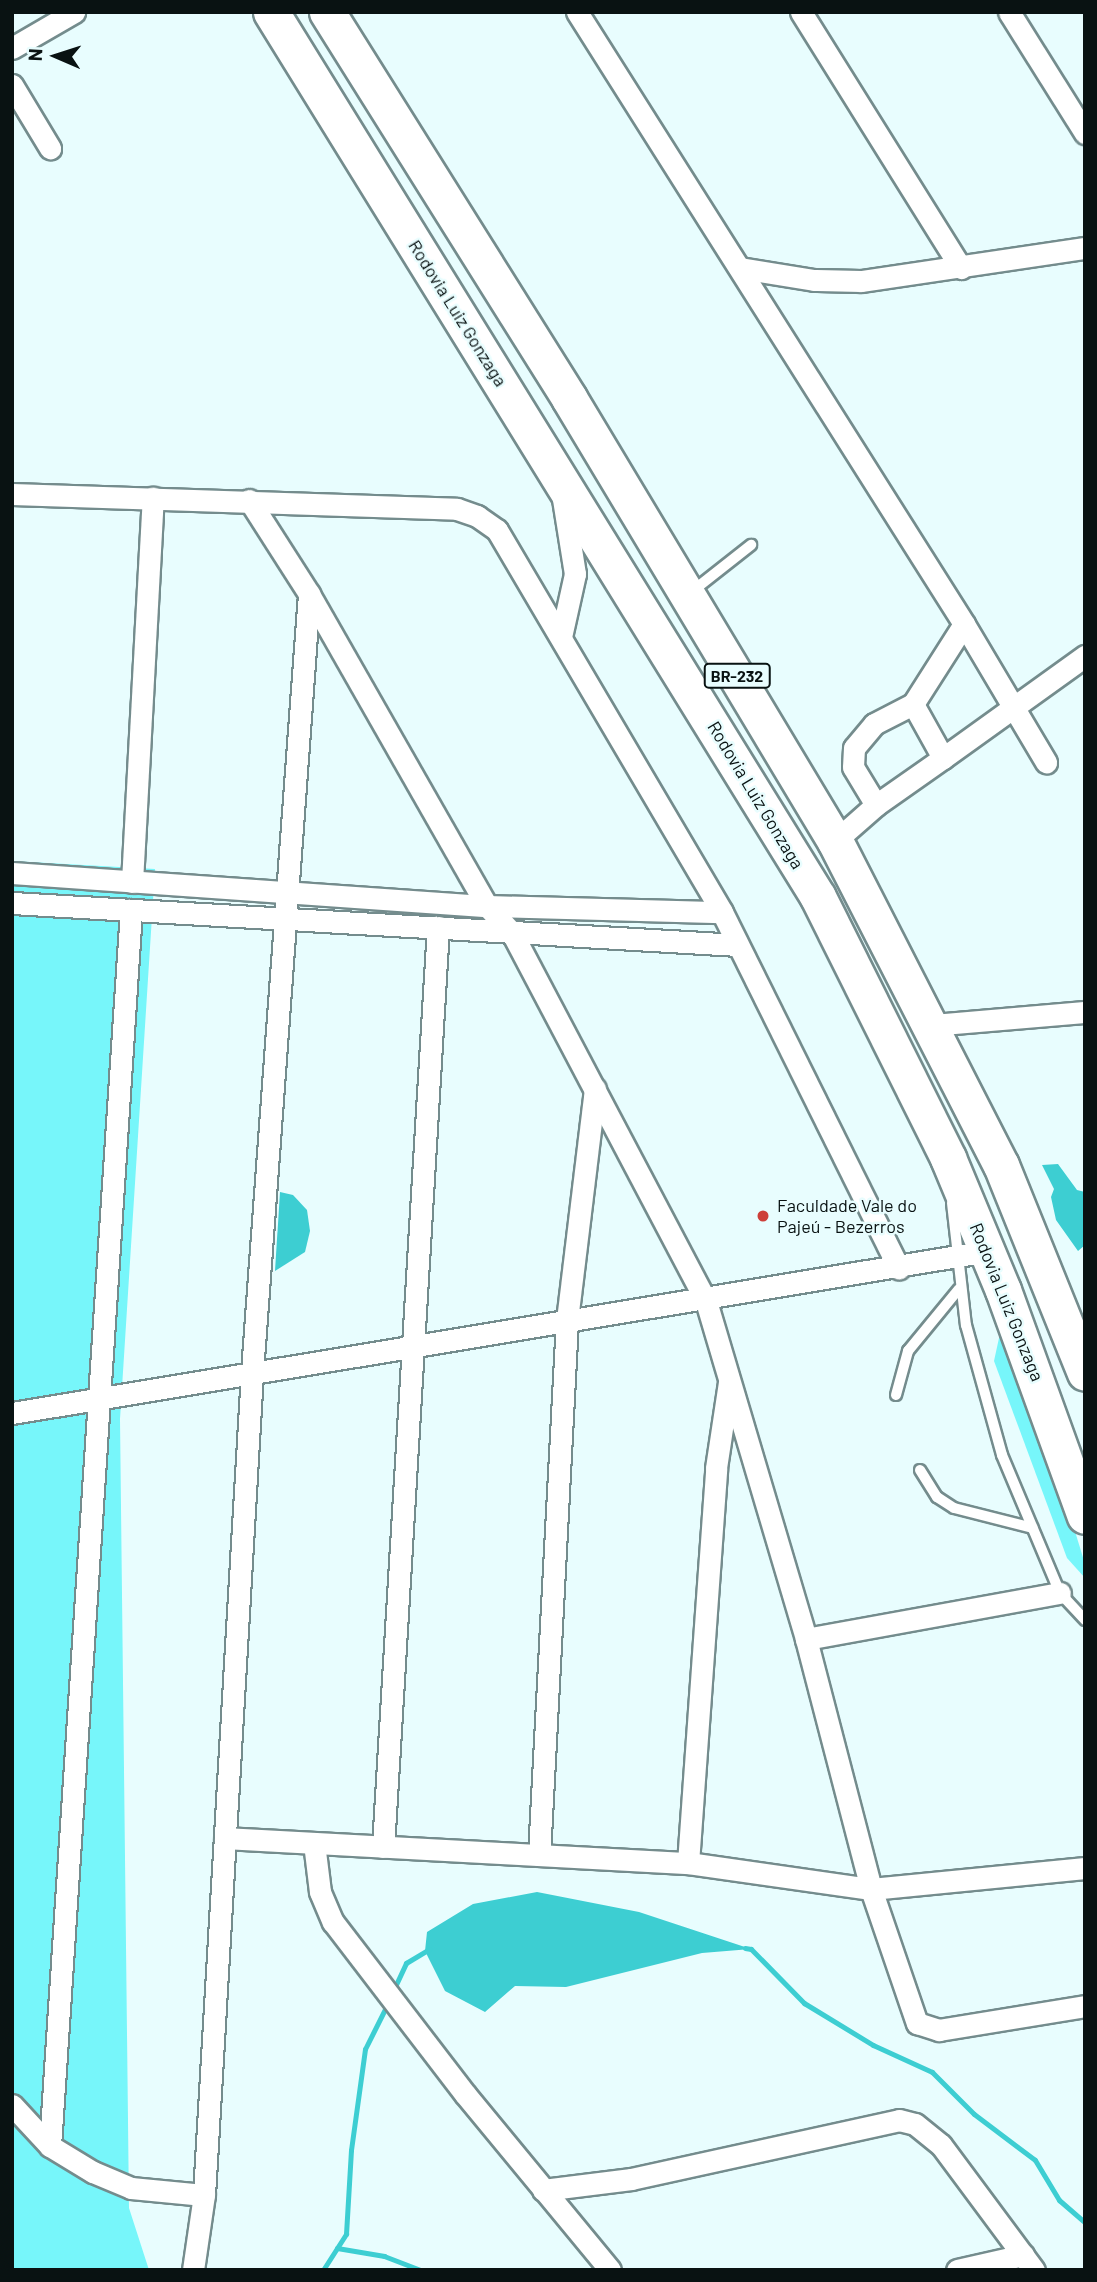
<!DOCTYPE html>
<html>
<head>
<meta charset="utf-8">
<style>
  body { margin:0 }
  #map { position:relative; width:1097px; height:2282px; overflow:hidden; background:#e8fdfe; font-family:Barlow,sans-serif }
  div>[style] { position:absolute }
  .green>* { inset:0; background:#77f6fa }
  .water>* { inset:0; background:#3dced2 }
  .stream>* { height:5px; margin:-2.5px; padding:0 2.5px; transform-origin:2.5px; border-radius:2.5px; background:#3dced2 }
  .roads { filter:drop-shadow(2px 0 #748c8d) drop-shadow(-2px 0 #748c8d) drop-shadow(0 2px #748c8d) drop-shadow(0 -2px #748c8d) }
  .service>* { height:10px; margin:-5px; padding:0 5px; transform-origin:5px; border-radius:5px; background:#fff }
  .minor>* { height:21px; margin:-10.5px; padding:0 10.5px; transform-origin:10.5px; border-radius:10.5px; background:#fff }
  .trunk>* { height:35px; margin:-17.5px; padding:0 17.5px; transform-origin:17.5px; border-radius:17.5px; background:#fff }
  .dots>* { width:19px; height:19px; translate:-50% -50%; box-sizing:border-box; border:4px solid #e8fdfe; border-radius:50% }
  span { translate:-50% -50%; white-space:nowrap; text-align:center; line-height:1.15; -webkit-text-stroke:5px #e8fdfe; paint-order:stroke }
  .shield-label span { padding:2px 5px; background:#e8fdfe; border:2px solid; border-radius:5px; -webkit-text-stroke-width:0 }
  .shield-label { font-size:16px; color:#091212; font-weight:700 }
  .street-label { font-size:18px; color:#091212 }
  .poi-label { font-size:18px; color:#091212 }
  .left { translate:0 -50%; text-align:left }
  .frame { position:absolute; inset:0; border:14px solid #091212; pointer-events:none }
  .north { position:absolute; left:21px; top:21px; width:70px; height:70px; -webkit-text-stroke:5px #e8fdfe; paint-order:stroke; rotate:273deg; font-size:19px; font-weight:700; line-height:28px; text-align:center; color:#091212 }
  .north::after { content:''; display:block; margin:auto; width:24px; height:32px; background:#091212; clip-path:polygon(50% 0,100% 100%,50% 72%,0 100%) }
</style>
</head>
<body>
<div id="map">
  <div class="green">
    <div style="clip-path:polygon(12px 861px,155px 869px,120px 1419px,129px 2208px,149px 2270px,12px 2270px)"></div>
    <div style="clip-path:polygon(1006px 1306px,1085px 1564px,1085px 1578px,1067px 1558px,994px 1361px)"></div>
  </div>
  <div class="water">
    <div style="clip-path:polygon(1058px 1164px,1077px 1190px,1085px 1192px,1085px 1245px,1078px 1251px,1056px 1220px,1051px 1197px,1054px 1189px,1042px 1165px)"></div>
    <div style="clip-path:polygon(280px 1192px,293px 1195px,307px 1210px,310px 1231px,305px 1252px,275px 1271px)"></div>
    <div style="clip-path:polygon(537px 1892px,639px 1912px,751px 1949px,702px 1953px,566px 1987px,515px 1986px,485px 2012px,445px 1991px,425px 1951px,427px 1932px,473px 1904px)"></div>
  </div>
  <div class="stream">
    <div style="left:745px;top:1948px;width:6px;rotate:9deg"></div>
    <div style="left:751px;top:1949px;width:76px;rotate:45.5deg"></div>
    <div style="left:804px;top:2003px;width:81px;rotate:31.3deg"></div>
    <div style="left:873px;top:2045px;width:65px;rotate:24.6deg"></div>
    <div style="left:932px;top:2072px;width:59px;rotate:45deg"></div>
    <div style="left:974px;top:2114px;width:76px;rotate:37deg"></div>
    <div style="left:1035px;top:2160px;width:47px;rotate:59deg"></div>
    <div style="left:1059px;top:2200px;width:35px;rotate:41deg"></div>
    <div style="left:393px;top:1991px;width:31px;rotate:-65deg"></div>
    <div style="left:406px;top:1963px;width:27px;rotate:-31deg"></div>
    <div style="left:337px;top:2248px;width:48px;rotate:9.7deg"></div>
    <div style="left:384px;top:2256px;width:39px;rotate:21deg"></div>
    <div style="left:323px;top:2270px;width:43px;rotate:-57.4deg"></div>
    <div style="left:346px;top:2234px;width:84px;rotate:-86.6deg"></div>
    <div style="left:351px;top:2150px;width:102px;rotate:-82.1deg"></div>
    <div style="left:365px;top:2049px;width:51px;rotate:-63.4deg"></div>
  </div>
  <div class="roads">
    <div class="service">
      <div style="left:690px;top:593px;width:78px;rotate:-38.2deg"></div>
      <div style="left:952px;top:1203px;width:123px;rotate:83.5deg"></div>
      <div style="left:966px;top:1325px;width:135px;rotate:74.5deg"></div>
      <div style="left:1002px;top:1455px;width:150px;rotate:67.2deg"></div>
      <div style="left:1060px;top:1593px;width:37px;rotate:47deg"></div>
      <div style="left:896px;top:1395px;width:46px;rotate:-74.7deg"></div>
      <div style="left:908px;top:1351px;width:80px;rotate:-50.6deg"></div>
      <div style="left:920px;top:1470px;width:32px;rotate:58deg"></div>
      <div style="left:937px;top:1497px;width:20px;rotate:33deg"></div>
      <div style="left:954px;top:1508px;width:81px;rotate:14.2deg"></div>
    </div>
    <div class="minor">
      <div style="left:577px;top:12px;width:724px;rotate:57.69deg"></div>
      <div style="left:964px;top:624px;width:95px;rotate:122.5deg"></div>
      <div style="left:913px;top:704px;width:62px;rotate:60.9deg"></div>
      <div style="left:943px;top:758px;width:82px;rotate:145deg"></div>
      <div style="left:876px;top:805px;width:55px;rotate:138.7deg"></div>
      <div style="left:801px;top:12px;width:302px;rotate:58deg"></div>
      <div style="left:1009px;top:12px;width:143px;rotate:57.9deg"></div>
      <div style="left:12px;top:48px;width:72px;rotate:-30.1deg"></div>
      <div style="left:12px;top:85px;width:74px;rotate:58.9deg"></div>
      <div style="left:740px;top:268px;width:75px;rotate:9.2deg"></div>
      <div style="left:814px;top:280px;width:47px;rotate:1.2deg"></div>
      <div style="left:861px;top:281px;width:226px;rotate:-8.4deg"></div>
      <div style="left:12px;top:494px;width:445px;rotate:1.9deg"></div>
      <div style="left:457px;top:509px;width:21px;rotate:19deg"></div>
      <div style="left:477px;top:516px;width:24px;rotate:35deg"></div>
      <div style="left:497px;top:530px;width:443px;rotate:59.5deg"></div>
      <div style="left:722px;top:912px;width:398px;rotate:63.6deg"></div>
      <div style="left:249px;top:500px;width:112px;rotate:57.4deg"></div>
      <div style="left:309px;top:594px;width:359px;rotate:60.3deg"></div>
      <div style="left:487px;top:906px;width:37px;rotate:47deg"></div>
      <div style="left:512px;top:933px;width:416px;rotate:62.2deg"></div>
      <div style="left:706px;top:1301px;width:352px;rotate:73.5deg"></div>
      <div style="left:806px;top:1639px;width:258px;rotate:75.4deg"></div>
      <div style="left:871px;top:1889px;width:142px;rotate:71.1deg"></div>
      <div style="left:917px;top:2023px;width:23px;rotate:18deg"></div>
      <div style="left:939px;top:2030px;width:148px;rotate:-9.3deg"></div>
      <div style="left:964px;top:624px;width:161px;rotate:59.3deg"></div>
      <div style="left:561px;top:637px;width:65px;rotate:-77.5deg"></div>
      <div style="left:575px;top:574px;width:76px;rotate:-99.1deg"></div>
      <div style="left:943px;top:758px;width:175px;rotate:-35.7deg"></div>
      <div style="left:876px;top:805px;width:44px;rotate:-121.2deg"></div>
      <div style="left:853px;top:767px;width:19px;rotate:-87deg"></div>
      <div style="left:854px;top:748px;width:31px;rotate:-50deg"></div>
      <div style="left:874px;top:724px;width:44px;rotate:-27.1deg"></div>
      <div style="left:12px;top:873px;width:476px;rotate:4deg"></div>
      <div style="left:487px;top:906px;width:235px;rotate:1.5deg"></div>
      <div style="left:132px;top:882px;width:385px;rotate:-86.9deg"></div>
      <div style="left:12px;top:903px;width:727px;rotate:3.31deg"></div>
      <div style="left:932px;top:1025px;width:154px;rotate:-4.9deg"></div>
      <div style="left:12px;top:1413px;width:988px;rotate:-9.43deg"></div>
      <div style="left:806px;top:1639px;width:258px;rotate:-10.3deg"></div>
      <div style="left:225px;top:1838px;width:464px;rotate:3.1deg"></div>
      <div style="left:688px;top:1863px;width:185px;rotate:8.1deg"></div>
      <div style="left:871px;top:1889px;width:215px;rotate:-5.6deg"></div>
      <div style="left:314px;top:1843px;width:49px;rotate:83deg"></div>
      <div style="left:320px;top:1892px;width:33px;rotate:67deg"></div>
      <div style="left:333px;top:1922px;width:217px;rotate:52.5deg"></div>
      <div style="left:465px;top:2094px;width:228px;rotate:50.5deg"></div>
      <div style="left:383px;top:1847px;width:922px;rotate:-86.58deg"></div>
      <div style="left:539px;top:1855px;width:536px;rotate:-87deg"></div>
      <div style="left:567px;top:1320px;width:233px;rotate:-83.1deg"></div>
      <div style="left:688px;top:1863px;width:396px;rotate:-85.9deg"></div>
      <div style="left:716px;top:1468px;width:87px;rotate:-81.4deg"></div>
      <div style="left:12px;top:2105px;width:56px;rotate:47.2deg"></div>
      <div style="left:50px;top:2146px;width:50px;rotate:31.2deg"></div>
      <div style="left:93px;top:2172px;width:41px;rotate:22.8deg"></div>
      <div style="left:131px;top:2188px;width:73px;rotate:5.5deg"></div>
      <div style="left:50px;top:2146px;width:1239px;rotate:-86.25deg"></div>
      <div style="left:543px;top:2190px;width:89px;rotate:-7.1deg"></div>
      <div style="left:631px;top:2179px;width:274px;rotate:-12.4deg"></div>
      <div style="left:899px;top:2120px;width:16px;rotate:14deg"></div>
      <div style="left:915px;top:2124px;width:33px;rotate:39deg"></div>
      <div style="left:941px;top:2145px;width:156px;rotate:53.4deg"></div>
      <div style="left:193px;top:2270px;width:76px;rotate:-81.7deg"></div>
      <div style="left:204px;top:2195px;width:824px;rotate:-86.66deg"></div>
      <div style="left:252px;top:1372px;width:780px;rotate:-85.81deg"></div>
      <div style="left:957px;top:2270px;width:68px;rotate:-12.8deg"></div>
    </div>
    <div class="trunk">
      <div style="left:271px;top:12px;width:1040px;rotate:58.28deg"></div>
      <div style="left:818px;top:897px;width:292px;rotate:63.5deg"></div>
      <div style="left:948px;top:1158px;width:143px;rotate:67.4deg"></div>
      <div style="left:1003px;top:1290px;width:240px;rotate:70.1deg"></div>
      <div style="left:327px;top:12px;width:456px;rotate:57.9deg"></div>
      <div style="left:569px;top:398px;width:517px;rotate:59.02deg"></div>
      <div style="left:835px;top:841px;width:364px;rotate:62.9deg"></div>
      <div style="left:1001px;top:1165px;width:224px;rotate:68deg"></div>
    </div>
  </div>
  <div class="dots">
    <div style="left:763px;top:1216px;background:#cd3f39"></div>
  </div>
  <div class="shield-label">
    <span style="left:737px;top:676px">BR-232</span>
  </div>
  <div class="street-label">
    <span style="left:458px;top:313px;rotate:58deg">Rodovia Luiz Gonzaga</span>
    <span style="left:756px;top:795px;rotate:59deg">Rodovia Luiz Gonzaga</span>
    <span style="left:1007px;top:1302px;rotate:68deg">Rodovia Luiz Gonzaga</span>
  </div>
  <div class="poi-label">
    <span class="left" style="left:777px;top:1216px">Faculdade Vale do<br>Pajeú - Bezerros</span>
  </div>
  <div class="frame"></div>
  <div class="north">N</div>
</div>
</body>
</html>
